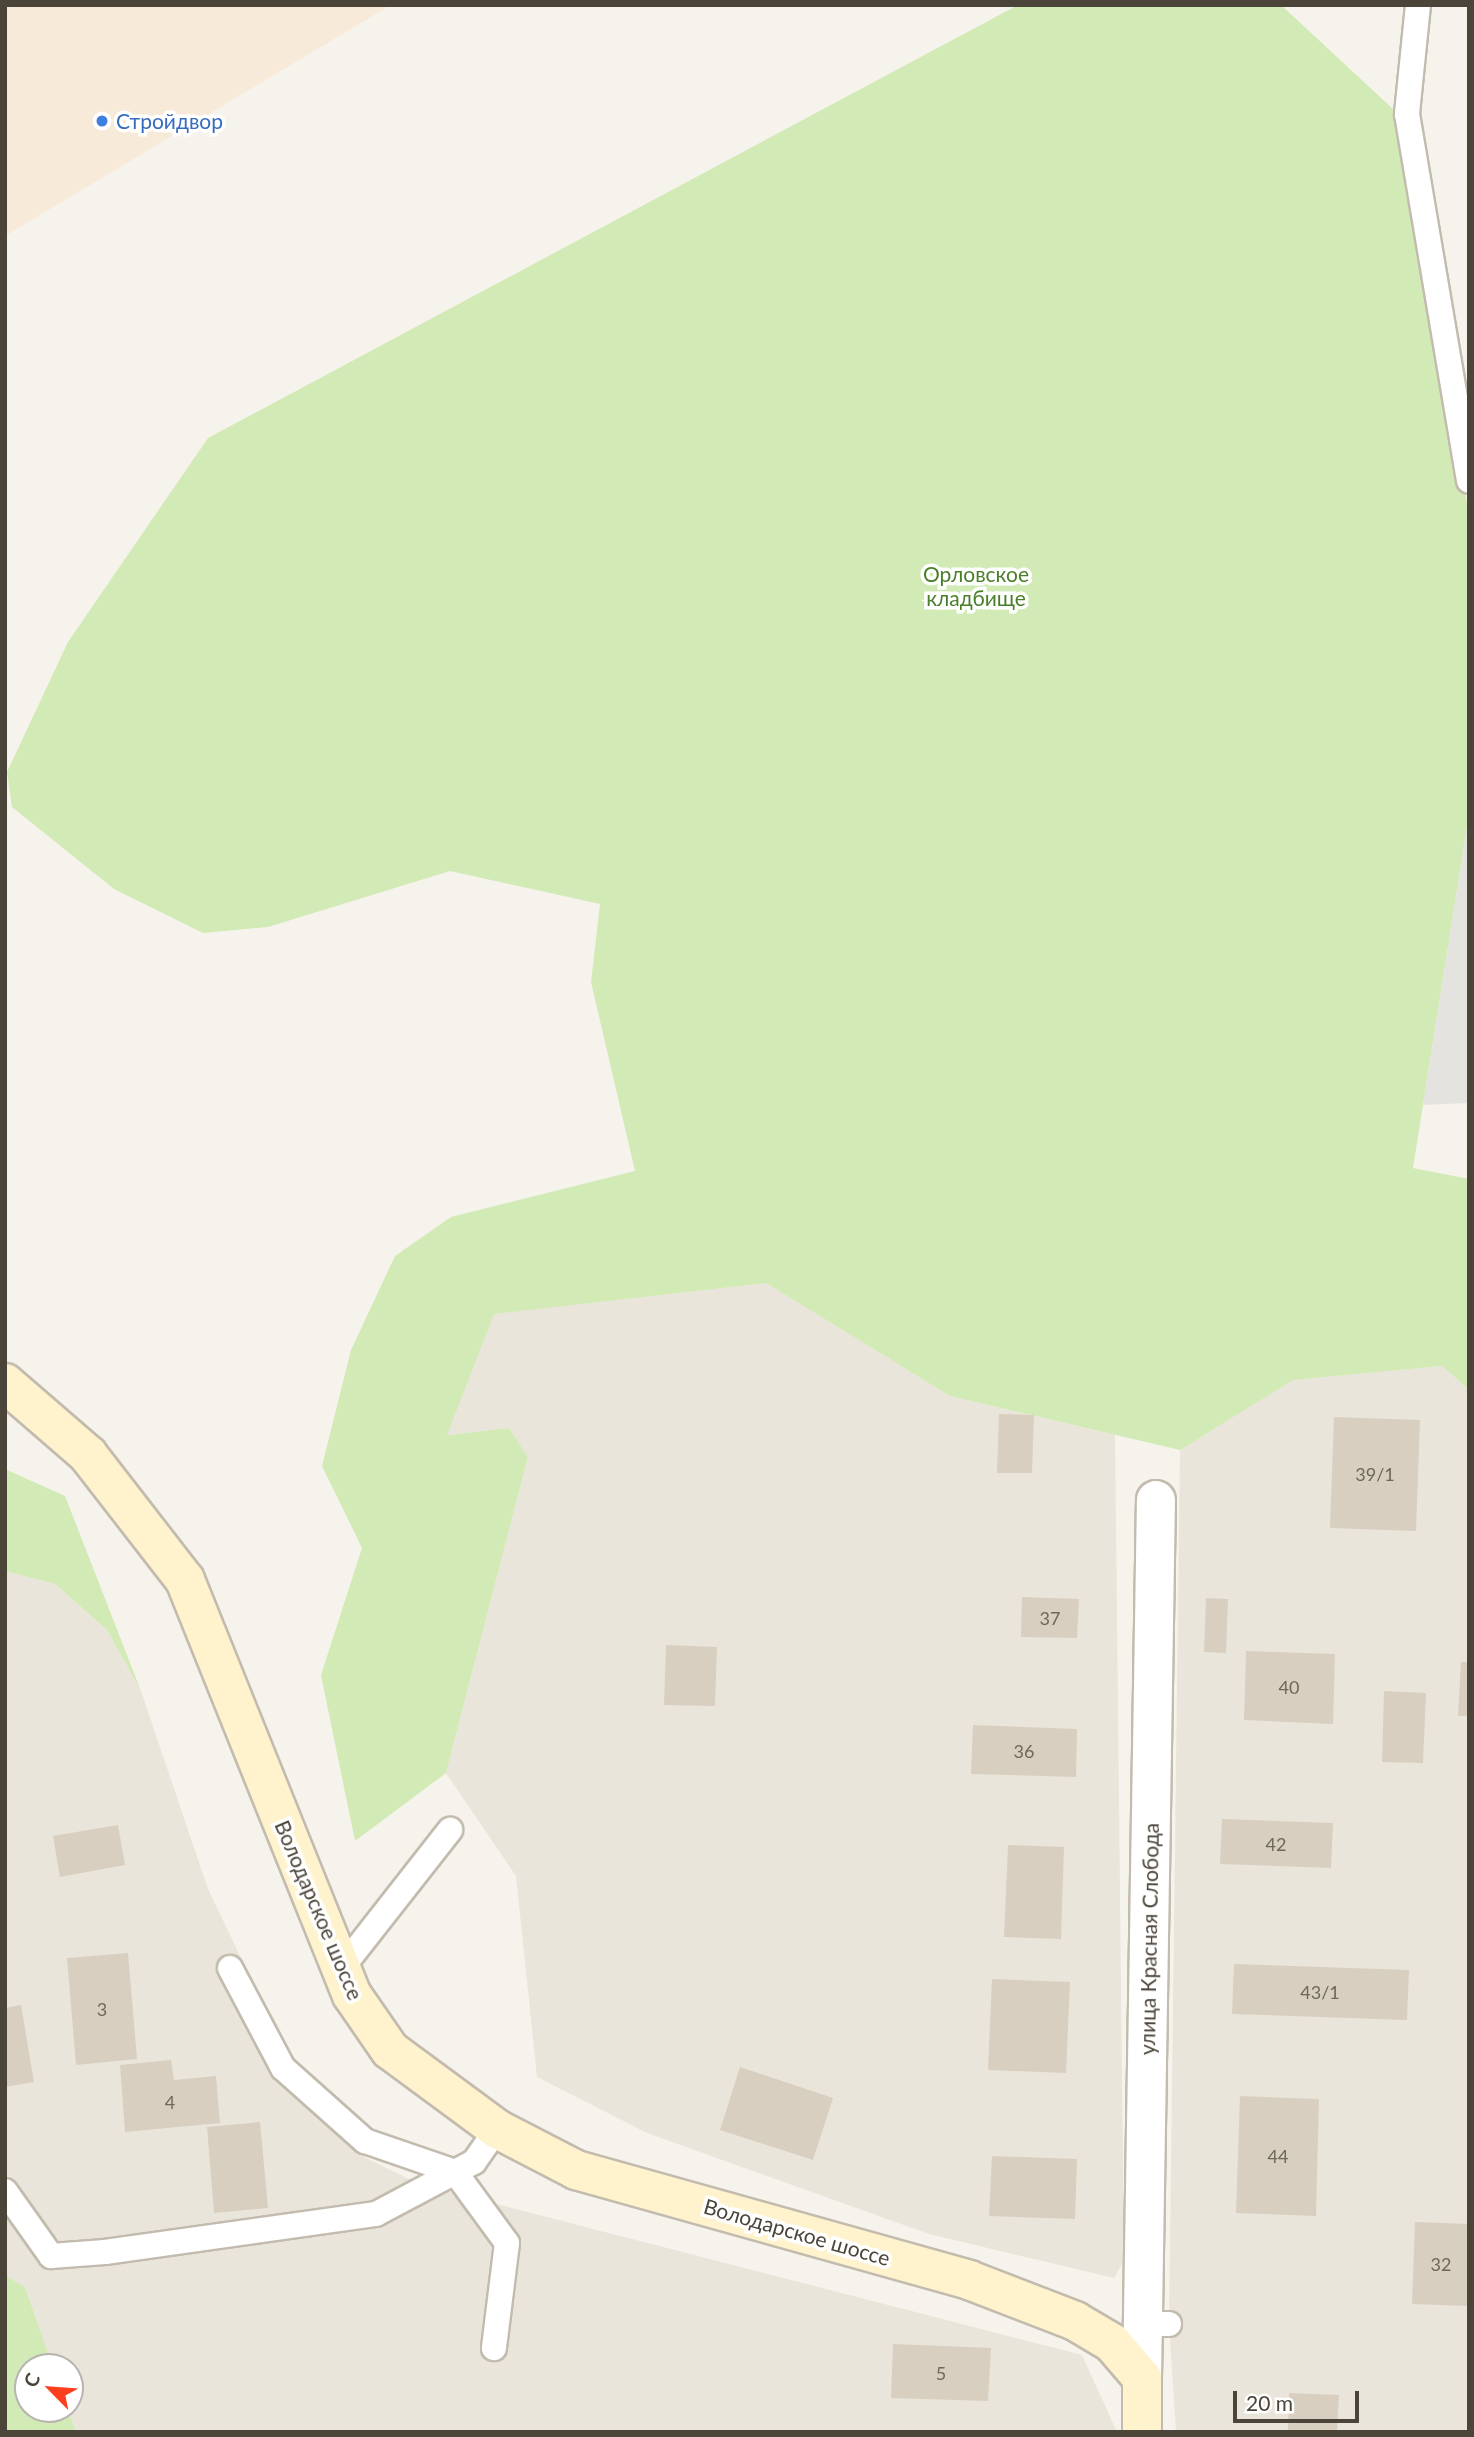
<!DOCTYPE html>
<html>
<head>
<meta charset="utf-8">
<style>
  body { margin:0 }
  #map { position:relative; width:1474px; height:2437px; overflow:hidden; background:#f6f3ec; font-family:Lato,sans-serif }
  div>[style] { position:absolute }
  .residential>* { inset:0; background:#eae5da }
  .commercial>* { inset:0; background:#f7ead8 }
  .green>* { inset:0; background:#d2eab5 }
  .parking>* { inset:0; background:#e5e3e0 }
  .building>* { inset:0; background:#d8cfc1 }
  .roads { filter:drop-shadow(2px 0 #c2bbae) drop-shadow(-2px 0 #c2bbae) drop-shadow(0 2px #c2bbae) drop-shadow(0 -2px #c2bbae) }
  .lane>* { height:24px; margin:-12px; padding:0 12px; transform-origin:12px; border-radius:12px; background:#fff }
  .street>* { height:38px; margin:-19px; padding:0 19px; transform-origin:19px; border-radius:19px; background:#fff }
  .secondary>* { height:38px; margin:-19px; padding:0 19px; transform-origin:19px; border-radius:19px; background:#fff3cd }
  .dots>* { width:19px; height:19px; translate:-50% -50%; box-sizing:border-box; border:4px solid #fff; border-radius:50% }
  span { translate:-50% -50%; white-space:nowrap; text-align:center; line-height:1.15; -webkit-text-stroke:7px #fff; paint-order:stroke }
  .number-label { font-size:18px; color:#6e675b }
  .number-label span { -webkit-text-stroke-width:0 }
  .shop-label { font-size:21px; color:#366cbe }
  .left { translate:0 -50%; text-align:left }
  .park-label { font-size:21px; color:#4a7f2a }
  .street-label { font-size:21px; color:#4b4439 }
  .frame { position:absolute; inset:0; border:7px solid #4b4439; pointer-events:none }
  .north { position:absolute; left:14px; top:2353px; width:70px; height:70px; box-sizing:border-box; background:#fff; border:2px solid #b7b4b0; border-radius:50%; rotate:295deg; font-size:19px; font-weight:700; line-height:28px; text-align:center; color:#4b4439 }
  .north::after { content:''; display:block; margin:auto; width:24px; height:32px; background:#fc3f1d; clip-path:polygon(50% 0,100% 100%,50% 72%,0 100%) }
  .scale { position:absolute; left:1233px; top:2391px; width:126px; height:32px; box-sizing:border-box; border:4px solid #4b4439; border-top:0; padding-left:9px; font-size:21px; line-height:24px; white-space:nowrap; color:#4b4439; -webkit-text-stroke:5px #fff; paint-order:stroke }
</style>
</head>
<body>
<div id="map">
  <div class="residential">
    <div style="clip-path:polygon(766px 1283px,950px 1396px,1115px 1435px,1124px 2260px,1114px 2278px,929px 2234px,647px 2133px,537px 2077px,516px 1876px,446px 1773px,528px 1457px,509px 1428px,446px 1435px,493px 1314px)"></div>
    <div style="clip-path:polygon(1442px 1366px,1469px 1390px,1469px 2432px,1176px 2432px,1169px 2324px,1180px 1450px,1292px 1380px)"></div>
    <div style="clip-path:polygon(5px 1571px,55px 1584px,107px 1630px,141px 1691px,208px 1889px,310px 2102px,358px 2154px,419px 2184px,1082px 2355px,1117px 2432px,76px 2432px,68px 2409px,70px 2367px,53px 2367px,25px 2287px,5px 2275px)"></div>
  </div>
  <div class="commercial">
    <div style="clip-path:polygon(5px 5px,391px 5px,5px 236px)"></div>
  </div>
  <div class="green">
    <div style="clip-path:polygon(1018px 5px,1281px 5px,1393px 109px,1468px 509px,1469px 815px,1413px 1168px,1469px 1179px,1469px 1390px,1442px 1366px,1293px 1380px,1180px 1450px,950px 1396px,766px 1283px,494px 1314px,447px 1435px,509px 1428px,528px 1457px,446px 1773px,355px 1841px,321px 1675px,362px 1548px,322px 1466px,351px 1350px,395px 1256px,451px 1217px,635px 1171px,591px 982px,600px 904px,450px 871px,268px 927px,203px 933px,114px 889px,12px 807px,7px 772px,68px 642px,208px 438px)"></div>
    <div style="clip-path:polygon(5px 1469px,65px 1496px,141px 1691px,107px 1630px,55px 1584px,5px 1571px)"></div>
    <div style="clip-path:polygon(5px 2275px,25px 2287px,53px 2367px,28px 2367px,28px 2409px,68px 2409px,76px 2432px,5px 2432px)"></div>
  </div>
  <div class="parking">
    <div style="clip-path:polygon(1469px 815px,1469px 1103px,1423px 1105px)"></div>
  </div>
  <div class="building">
    <div style="clip-path:polygon(999px 1414px,1034px 1415px,1032px 1473px,997px 1473px)"></div>
    <div style="clip-path:polygon(1334px 1417px,1420px 1420px,1416px 1531px,1330px 1528px)"></div>
    <div style="clip-path:polygon(1022px 1597px,1079px 1599px,1077px 1638px,1021px 1637px)"></div>
    <div style="clip-path:polygon(1206px 1598px,1228px 1599px,1226px 1653px,1204px 1652px)"></div>
    <div style="clip-path:polygon(666px 1645px,717px 1647px,715px 1706px,664px 1705px)"></div>
    <div style="clip-path:polygon(1246px 1651px,1335px 1654px,1333px 1724px,1244px 1720px)"></div>
    <div style="clip-path:polygon(1461px 1662px,1469px 1662px,1469px 1716px,1458px 1716px)"></div>
    <div style="clip-path:polygon(1384px 1691px,1426px 1693px,1423px 1763px,1382px 1762px)"></div>
    <div style="clip-path:polygon(973px 1725px,1077px 1729px,1076px 1777px,971px 1774px)"></div>
    <div style="clip-path:polygon(1222px 1819px,1333px 1823px,1331px 1868px,1220px 1864px)"></div>
    <div style="clip-path:polygon(118px 1825px,125px 1865px,60px 1877px,53px 1836px)"></div>
    <div style="clip-path:polygon(1008px 1845px,1064px 1847px,1061px 1939px,1004px 1937px)"></div>
    <div style="clip-path:polygon(128px 1953px,137px 2059px,76px 2065px,67px 1958px)"></div>
    <div style="clip-path:polygon(1234px 1964px,1409px 1970px,1407px 2020px,1232px 2014px)"></div>
    <div style="clip-path:polygon(992px 1979px,1070px 1982px,1066px 2073px,988px 2070px)"></div>
    <div style="clip-path:polygon(21px 2005px,34px 2082px,5px 2087px,5px 2008px)"></div>
    <div style="clip-path:polygon(171px 2060px,174px 2080px,216px 2076px,220px 2123px,125px 2132px,120px 2065px)"></div>
    <div style="clip-path:polygon(740px 2067px,833px 2098px,813px 2160px,720px 2130px)"></div>
    <div style="clip-path:polygon(1240px 2096px,1319px 2099px,1316px 2216px,1236px 2213px)"></div>
    <div style="clip-path:polygon(260px 2122px,268px 2208px,214px 2213px,207px 2127px)"></div>
    <div style="clip-path:polygon(992px 2156px,1077px 2159px,1075px 2219px,989px 2216px)"></div>
    <div style="clip-path:polygon(1415px 2222px,1469px 2224px,1469px 2306px,1412px 2304px)"></div>
    <div style="clip-path:polygon(893px 2344px,991px 2348px,988px 2401px,891px 2398px)"></div>
    <div style="clip-path:polygon(1289px 2393px,1339px 2395px,1337px 2432px,1288px 2432px)"></div>
  </div>
  <div class="roads">
    <div class="lane">
      <div style="left:1418px;top:5px;width:110px;rotate:95.8deg"></div>
      <div style="left:1407px;top:114px;width:372px;rotate:80.4deg"></div>
      <div style="left:230px;top:1968px;width:113px;rotate:62.1deg"></div>
      <div style="left:283px;top:2068px;width:110px;rotate:41.7deg"></div>
      <div style="left:365px;top:2141px;width:95px;rotate:19deg"></div>
      <div style="left:455px;top:2172px;width:88px;rotate:53.8deg"></div>
      <div style="left:507px;top:2243px;width:106px;rotate:97.1deg"></div>
      <div style="left:341px;top:1969px;width:177px;rotate:-51.9deg"></div>
      <div style="left:5px;top:2191px;width:80px;rotate:54.7deg"></div>
      <div style="left:51px;top:2256px;width:54px;rotate:-4.2deg"></div>
      <div style="left:105px;top:2252px;width:274px;rotate:-8deg"></div>
      <div style="left:376px;top:2214px;width:111px;rotate:-28deg"></div>
      <div style="left:474px;top:2162px;width:40px;rotate:-55.1deg"></div>
      <div style="left:1142px;top:2324px;width:27px"></div>
    </div>
    <div class="street">
      <div style="left:1142px;top:2378px;width:878px;rotate:-89.09deg"></div>
    </div>
    <div class="secondary">
      <div style="left:5px;top:1383px;width:110px;rotate:40.9deg"></div>
      <div style="left:88px;top:1455px;width:158px;rotate:52.2deg"></div>
      <div style="left:185px;top:1580px;width:447px;rotate:68.1deg"></div>
      <div style="left:352px;top:1995px;width:67px;rotate:55.4deg"></div>
      <div style="left:390px;top:2050px;width:133px;rotate:36.4deg"></div>
      <div style="left:497px;top:2129px;width:89px;rotate:27.4deg"></div>
      <div style="left:576px;top:2170px;width:408px;rotate:15.6deg"></div>
      <div style="left:969px;top:2280px;width:114px;rotate:21.1deg"></div>
      <div style="left:1075px;top:2321px;width:43px;rotate:30.7deg"></div>
      <div style="left:1112px;top:2343px;width:46px;rotate:49.4deg"></div>
      <div style="left:1142px;top:2378px;width:54px;rotate:90deg"></div>
    </div>
  </div>
  <div class="dots">
    <div style="left:102px;top:121px;background:#3f7fe0"></div>
  </div>
  <div class="number-label">
    <span style="left:1375px;top:1474px">39/1</span>
    <span style="left:1050px;top:1618px">37</span>
    <span style="left:1289px;top:1687px">40</span>
    <span style="left:1024px;top:1751px">36</span>
    <span style="left:1276px;top:1844px">42</span>
    <span style="left:1320px;top:1992px">43/1</span>
    <span style="left:102px;top:2009px">3</span>
    <span style="left:170px;top:2102px">4</span>
    <span style="left:1278px;top:2156px">44</span>
    <span style="left:1441px;top:2264px">32</span>
    <span style="left:941px;top:2373px">5</span>
  </div>
  <div class="shop-label">
    <span class="left" style="left:116px;top:121px">Стройдвор</span>
  </div>
  <div class="park-label">
    <span style="left:976px;top:586px">Орловское<br>кладбище</span>
  </div>
  <div class="street-label">
    <span style="left:319px;top:1910px;rotate:67deg">Володарское шоссе</span>
    <span style="left:1149px;top:1939px;rotate:-89deg">улица Красная Слобода</span>
    <span style="left:797px;top:2232px;rotate:16deg">Володарское шоссе</span>
  </div>
  <div class="frame"></div>
  <div class="north">С</div>
  <div class="scale">20 m</div>
</div>
</body>
</html>
